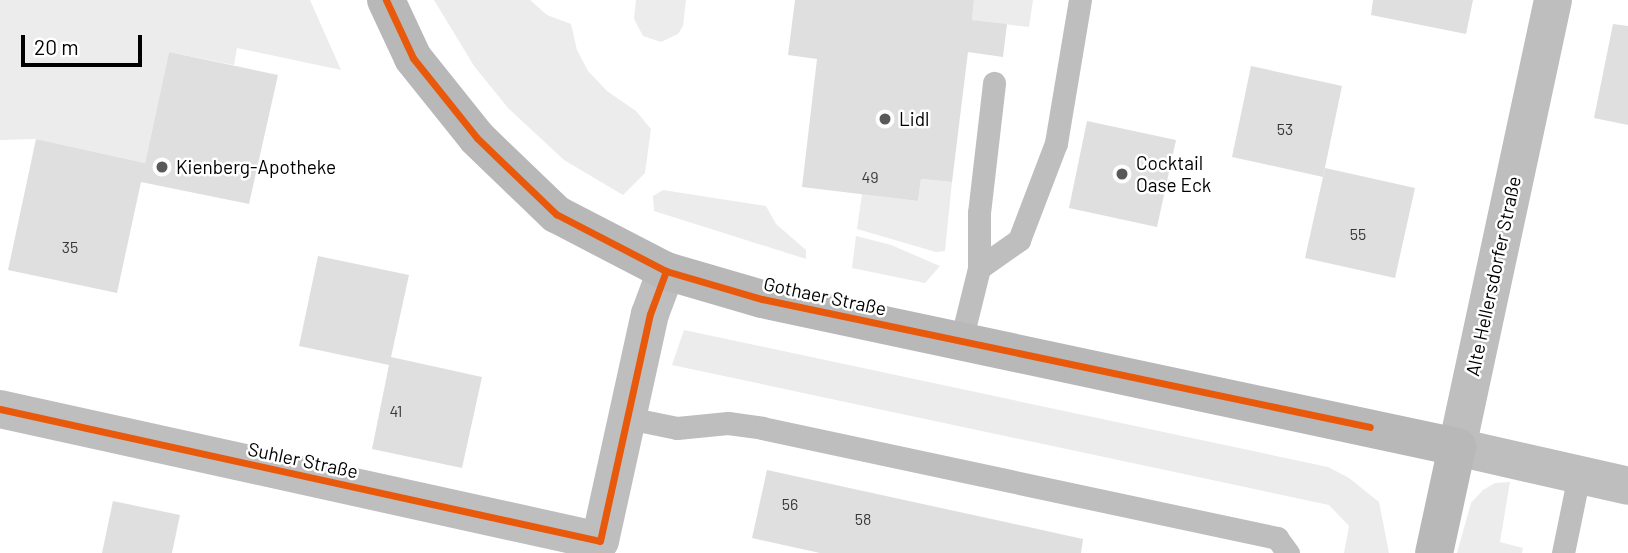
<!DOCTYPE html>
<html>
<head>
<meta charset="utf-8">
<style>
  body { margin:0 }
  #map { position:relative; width:1628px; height:553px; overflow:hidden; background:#fff; font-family:Barlow,sans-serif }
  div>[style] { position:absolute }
  .green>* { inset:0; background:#ececec }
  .building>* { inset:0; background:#dfdfdf }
  .lane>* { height:23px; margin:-11.5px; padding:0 11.5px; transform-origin:11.5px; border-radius:11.5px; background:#bebebe }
  .street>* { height:38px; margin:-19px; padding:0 19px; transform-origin:19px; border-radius:19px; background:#bebebe }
  .secondary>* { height:38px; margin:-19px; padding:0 19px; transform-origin:19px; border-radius:19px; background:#b8b8b8 }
  .cycleway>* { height:7px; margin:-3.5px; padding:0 3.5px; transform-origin:3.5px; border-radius:3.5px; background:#e8590c }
  .dots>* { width:19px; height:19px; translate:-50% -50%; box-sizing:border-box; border:4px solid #fff; border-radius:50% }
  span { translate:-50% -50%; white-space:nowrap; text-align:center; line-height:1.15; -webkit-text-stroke:5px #fff; paint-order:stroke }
  .number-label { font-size:16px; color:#383838 }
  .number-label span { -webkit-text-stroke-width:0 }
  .poi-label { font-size:19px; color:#000 }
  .left { translate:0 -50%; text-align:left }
  .street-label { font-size:19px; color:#000 }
  .scale { position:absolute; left:21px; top:35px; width:121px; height:32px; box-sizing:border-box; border:4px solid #000; border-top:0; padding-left:9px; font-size:21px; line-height:24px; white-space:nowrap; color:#000; -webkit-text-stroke:5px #fff; paint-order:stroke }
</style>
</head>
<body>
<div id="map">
  <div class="green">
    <div style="clip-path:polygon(0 0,310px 0,341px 70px,237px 48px,234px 65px,169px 52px,145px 163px,36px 139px,0 140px)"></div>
    <div style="clip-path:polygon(434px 0,530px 0,547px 15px,571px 24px,577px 50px,588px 71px,607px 91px,636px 111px,651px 129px,645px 173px,623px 195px,564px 160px,508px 108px,474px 66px)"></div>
    <div style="clip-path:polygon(636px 0,686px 0,683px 26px,678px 34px,661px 42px,643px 36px,634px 19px)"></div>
    <div style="clip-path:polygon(974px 0,1033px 0,1029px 27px,972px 20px)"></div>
    <div style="clip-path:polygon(921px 179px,952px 182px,945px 251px,936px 252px,857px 229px,862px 194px,918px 201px)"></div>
    <div style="clip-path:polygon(663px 190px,766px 206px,776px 224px,806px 250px,806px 259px,654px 211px,653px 196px)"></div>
    <div style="clip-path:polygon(856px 236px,891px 245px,940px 266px,925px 283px,852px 268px)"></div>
    <div style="clip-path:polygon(684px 330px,1328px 467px,1349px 478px,1379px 502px,1389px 553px,1344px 553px,1349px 526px,1329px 505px,672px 365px)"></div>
    <div style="clip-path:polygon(1510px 482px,1500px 542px,1523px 548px,1522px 553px,1457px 553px,1471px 503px,1483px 490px,1495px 483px)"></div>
  </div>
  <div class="building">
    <div style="clip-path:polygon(795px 0,974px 0,972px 20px,1007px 24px,1003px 57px,968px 52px,952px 182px,921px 179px,918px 201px,802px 187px,817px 59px,788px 55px)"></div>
    <div style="clip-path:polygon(1373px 0,1473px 0,1466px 34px,1371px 15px)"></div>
    <div style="clip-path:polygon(1613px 24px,1628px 26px,1628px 125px,1594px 118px)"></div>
    <div style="clip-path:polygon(169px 52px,278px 75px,249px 204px,141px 182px,117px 293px,8px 270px,36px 139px,145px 163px)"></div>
    <div style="clip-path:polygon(1251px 66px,1342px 86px,1323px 177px,1232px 157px)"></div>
    <div style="clip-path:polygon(1087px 121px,1176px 140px,1157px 227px,1069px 208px)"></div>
    <div style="clip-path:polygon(1325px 168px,1415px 188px,1395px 278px,1305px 258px)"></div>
    <div style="clip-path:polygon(318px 256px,409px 275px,391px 357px,482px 377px,462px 468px,372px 449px,389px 365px,299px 346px)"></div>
    <div style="clip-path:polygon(767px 470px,1083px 539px,1081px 553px,820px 553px,752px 538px)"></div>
    <div style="clip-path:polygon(113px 501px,180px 515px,172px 553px,102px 553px)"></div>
  </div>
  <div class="lane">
    <div style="left:979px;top:268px;width:55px;rotate:-90deg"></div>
    <div style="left:979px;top:213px;width:131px;rotate:-83.4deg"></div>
    <div style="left:961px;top:341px;width:75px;rotate:-76.1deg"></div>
    <div style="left:979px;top:268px;width:49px;rotate:-35deg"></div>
    <div style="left:1019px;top:240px;width:104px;rotate:-69.1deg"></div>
    <div style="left:1056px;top:143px;width:145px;rotate:-80.5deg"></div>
    <div style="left:628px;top:418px;width:50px;rotate:11.5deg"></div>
    <div style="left:677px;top:428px;width:51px;rotate:-5.6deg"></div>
    <div style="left:728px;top:423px;width:34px;rotate:8deg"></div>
    <div style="left:762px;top:428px;width:527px;rotate:12.06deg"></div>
    <div style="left:1277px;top:538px;width:19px;rotate:54deg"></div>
    <div style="left:1563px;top:553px;width:80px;rotate:-78.4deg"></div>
  </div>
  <div class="street">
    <div style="left:1553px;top:0;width:457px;rotate:102.1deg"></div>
    <div style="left:1457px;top:447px;width:175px;rotate:12.8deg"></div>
    <div style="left:0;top:409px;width:614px;rotate:12.41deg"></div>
    <div style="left:600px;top:541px;width:232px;rotate:-77.6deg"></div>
    <div style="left:650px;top:314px;width:46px;rotate:-69.6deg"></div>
  </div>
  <div class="secondary">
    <div style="left:386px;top:0;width:64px;rotate:65deg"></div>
    <div style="left:413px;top:58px;width:102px;rotate:51.3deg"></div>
    <div style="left:477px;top:138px;width:110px;rotate:43.9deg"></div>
    <div style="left:556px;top:214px;width:124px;rotate:27.4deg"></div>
    <div style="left:666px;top:271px;width:100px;rotate:16.3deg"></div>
    <div style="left:762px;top:299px;width:711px;rotate:12.02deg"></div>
    <div style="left:1457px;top:447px;width:108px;rotate:102.2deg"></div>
  </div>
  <div class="cycleway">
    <div style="left:386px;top:0;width:64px;rotate:65deg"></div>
    <div style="left:413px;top:58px;width:102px;rotate:51.3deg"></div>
    <div style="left:477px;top:138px;width:110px;rotate:43.9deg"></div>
    <div style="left:556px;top:214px;width:124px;rotate:27.4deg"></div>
    <div style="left:666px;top:271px;width:100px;rotate:16.3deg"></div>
    <div style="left:762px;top:299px;width:621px;rotate:11.89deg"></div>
    <div style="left:0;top:409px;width:614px;rotate:12.41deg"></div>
    <div style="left:600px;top:541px;width:232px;rotate:-77.6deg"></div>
    <div style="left:650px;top:314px;width:46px;rotate:-69.6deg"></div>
  </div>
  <div class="dots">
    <div style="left:885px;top:119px;background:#595959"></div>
    <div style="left:162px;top:167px;background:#595959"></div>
    <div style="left:1122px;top:174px;background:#595959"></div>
  </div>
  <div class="number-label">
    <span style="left:1285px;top:129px">53</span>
    <span style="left:870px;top:177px">49</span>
    <span style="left:1358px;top:234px">55</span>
    <span style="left:70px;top:247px">35</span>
    <span style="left:396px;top:411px">41</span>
    <span style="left:790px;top:504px">56</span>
    <span style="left:863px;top:519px">58</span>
  </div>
  <div class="poi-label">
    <span class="left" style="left:899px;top:119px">Lidl</span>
    <span class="left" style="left:1136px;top:174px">Cocktail<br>Oase Eck</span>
    <span class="left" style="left:176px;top:167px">Kienberg-Apotheke</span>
  </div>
  <div class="street-label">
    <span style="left:1493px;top:276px;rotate:-78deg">Alte Hellersdorfer Straße</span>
    <span style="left:825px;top:296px;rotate:12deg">Gothaer Straße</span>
    <span style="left:303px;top:460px;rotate:12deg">Suhler Straße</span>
  </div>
  <div class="scale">20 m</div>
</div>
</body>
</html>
